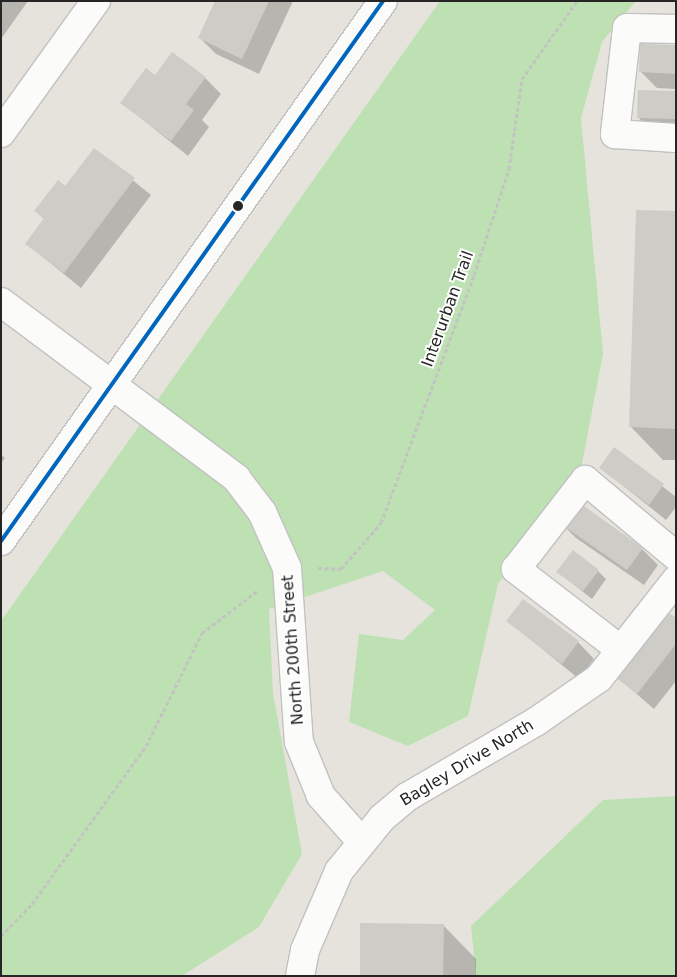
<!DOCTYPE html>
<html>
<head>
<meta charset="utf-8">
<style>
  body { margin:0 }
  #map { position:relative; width:677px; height:977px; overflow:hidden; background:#e5e3dc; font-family:"DejaVu Sans",sans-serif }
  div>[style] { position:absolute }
  .green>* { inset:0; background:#bee1b4 }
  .shadow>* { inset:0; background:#0003 }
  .building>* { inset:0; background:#ceccc7 }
  .path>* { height:3px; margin-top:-1.5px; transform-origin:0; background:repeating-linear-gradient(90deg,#c3c3c2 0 4px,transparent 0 6.5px) }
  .roads { filter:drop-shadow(1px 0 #c2c1c2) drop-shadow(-1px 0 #c2c1c2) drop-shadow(0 1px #c2c1c2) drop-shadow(0 -1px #c2c1c2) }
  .minor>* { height:28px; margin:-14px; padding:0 14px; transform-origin:14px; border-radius:14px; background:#fbfbfa }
  .bus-1>* { height:4px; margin:-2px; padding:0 2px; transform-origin:2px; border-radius:2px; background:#0065bd }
  .dots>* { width:14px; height:14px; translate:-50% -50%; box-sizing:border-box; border:2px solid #fff; border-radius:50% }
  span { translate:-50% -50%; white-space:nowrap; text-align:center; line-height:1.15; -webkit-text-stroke:4px #fff; paint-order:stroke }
  .street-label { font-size:16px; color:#262626 }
  .frame { position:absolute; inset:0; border:2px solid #262626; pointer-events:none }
</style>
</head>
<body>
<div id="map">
  <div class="green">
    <div style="clip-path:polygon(440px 1px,636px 1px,602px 42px,581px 118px,603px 354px,579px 479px,498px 584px,468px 716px,408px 746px,349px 722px,359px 634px,403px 640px,435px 610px,383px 571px,269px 609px,273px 693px,302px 854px,259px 927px,182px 976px,1px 976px,1px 621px)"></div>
    <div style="clip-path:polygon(676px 796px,676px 976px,476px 976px,471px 926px,603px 800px)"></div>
  </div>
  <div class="shadow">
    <div style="clip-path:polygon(1px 1px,28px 1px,1px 39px)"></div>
    <div style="clip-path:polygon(217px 1px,293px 1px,259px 74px,216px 54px,200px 38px)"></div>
    <div style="clip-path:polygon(676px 47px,676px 89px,657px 88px,641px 72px)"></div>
    <div style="clip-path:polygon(156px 76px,205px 78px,221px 94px,202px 120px,209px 127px,188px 156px,122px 103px)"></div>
    <div style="clip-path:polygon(676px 92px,676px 135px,654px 134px,638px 117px)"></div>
    <div style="clip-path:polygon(94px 149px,151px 195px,81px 288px,27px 244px,45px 220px,36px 211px,66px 187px)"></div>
    <div style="clip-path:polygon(676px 212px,676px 460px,663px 460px,630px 426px)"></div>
    <div style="clip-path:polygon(615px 449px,676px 497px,676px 507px,666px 520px,601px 468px)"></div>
    <div style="clip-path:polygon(1px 455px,5px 458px,1px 463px)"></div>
    <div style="clip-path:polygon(560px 522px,642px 549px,658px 565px,644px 585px,576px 538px)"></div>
    <div style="clip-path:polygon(598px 571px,606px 579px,592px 599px,558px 572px)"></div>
    <div style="clip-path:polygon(676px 620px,676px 681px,654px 709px,617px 677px)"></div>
    <div style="clip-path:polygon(508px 621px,578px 642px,594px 659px,579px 679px)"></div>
    <div style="clip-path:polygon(443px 925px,476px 959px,476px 976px,361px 976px)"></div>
  </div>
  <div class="building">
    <div style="clip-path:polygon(215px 1px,269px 1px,242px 59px,198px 38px)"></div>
    <div style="clip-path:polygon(640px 44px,676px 45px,676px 74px,639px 72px)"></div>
    <div style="clip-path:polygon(172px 52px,206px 77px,186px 104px,194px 110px,171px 141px,120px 103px,146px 68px,155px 75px)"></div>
    <div style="clip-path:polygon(638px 90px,676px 91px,676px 119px,637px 118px)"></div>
    <div style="clip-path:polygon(94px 148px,135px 178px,64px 273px,25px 244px,44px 218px,34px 211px,58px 180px,65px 186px)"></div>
    <div style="clip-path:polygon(636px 210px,676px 211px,676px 429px,629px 427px)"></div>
    <div style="clip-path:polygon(614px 447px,664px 484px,649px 505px,599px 468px)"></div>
    <div style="clip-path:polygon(574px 499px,643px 548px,627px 570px,558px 522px)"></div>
    <div style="clip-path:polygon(573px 550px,599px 570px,583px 591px,556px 572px)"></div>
    <div style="clip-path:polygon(523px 599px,579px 641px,562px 664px,506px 621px)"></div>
    <div style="clip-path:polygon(666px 611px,676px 618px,676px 644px,637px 694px,615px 677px)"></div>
    <div style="clip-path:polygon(360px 923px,444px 924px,443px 976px,360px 976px)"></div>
  </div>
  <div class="path">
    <div style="left:318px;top:568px;width:23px;rotate:2deg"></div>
    <div style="left:341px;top:569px;width:61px;rotate:-49deg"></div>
    <div style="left:381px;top:523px;width:265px;rotate:-69.4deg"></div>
    <div style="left:474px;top:275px;width:112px;rotate:-71.7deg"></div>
    <div style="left:509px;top:169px;width:91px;rotate:-81.8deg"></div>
    <div style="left:522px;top:79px;width:95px;rotate:-54.8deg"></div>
    <div style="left:1px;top:936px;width:45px;rotate:-45.9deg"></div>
    <div style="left:32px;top:904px;width:195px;rotate:-54.2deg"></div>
    <div style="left:146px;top:746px;width:126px;rotate:-63.6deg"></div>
    <div style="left:202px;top:633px;width:69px;rotate:-37.4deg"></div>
  </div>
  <div class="roads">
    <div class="minor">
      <div style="left:676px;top:29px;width:49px;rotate:-178.8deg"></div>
      <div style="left:627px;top:28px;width:107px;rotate:96.5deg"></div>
      <div style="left:615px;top:134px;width:61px;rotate:3.8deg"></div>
      <div style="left:1px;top:133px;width:163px;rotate:-54.3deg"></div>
      <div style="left:1px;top:302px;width:294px;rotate:36.8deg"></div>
      <div style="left:236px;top:478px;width:43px;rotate:52.6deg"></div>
      <div style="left:262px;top:512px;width:61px;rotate:65.9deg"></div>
      <div style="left:287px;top:568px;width:174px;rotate:86.1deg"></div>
      <div style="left:299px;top:742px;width:58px;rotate:67.8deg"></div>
      <div style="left:321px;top:796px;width:60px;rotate:48.4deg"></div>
      <div style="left:1px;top:541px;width:661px;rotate:-54.72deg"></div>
      <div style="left:621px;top:650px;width:133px;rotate:-142.4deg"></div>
      <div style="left:516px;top:569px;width:113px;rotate:-52.2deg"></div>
      <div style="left:585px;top:480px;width:119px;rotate:39.9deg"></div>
      <div style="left:300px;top:976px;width:26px;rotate:-79deg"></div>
      <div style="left:305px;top:950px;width:86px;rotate:-66.7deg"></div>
      <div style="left:339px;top:871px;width:68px;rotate:-50.9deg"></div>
      <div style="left:382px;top:818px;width:33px;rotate:-40deg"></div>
      <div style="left:407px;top:797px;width:151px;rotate:-30.3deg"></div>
      <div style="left:537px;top:721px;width:75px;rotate:-34.7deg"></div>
      <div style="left:599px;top:678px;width:125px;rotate:-51.8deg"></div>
    </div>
  </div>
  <div class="bus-1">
    <div style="left:1px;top:541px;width:661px;rotate:-54.72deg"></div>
  </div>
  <div class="dots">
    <div style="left:238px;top:206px;background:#262626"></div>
  </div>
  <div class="street-label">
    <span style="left:448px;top:309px;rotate:-70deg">Interurban Trail</span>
    <span style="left:293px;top:650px;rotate:-94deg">North 200th Street</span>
    <span style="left:467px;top:763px;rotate:-31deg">Bagley Drive North</span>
  </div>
  <div class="frame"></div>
</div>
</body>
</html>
